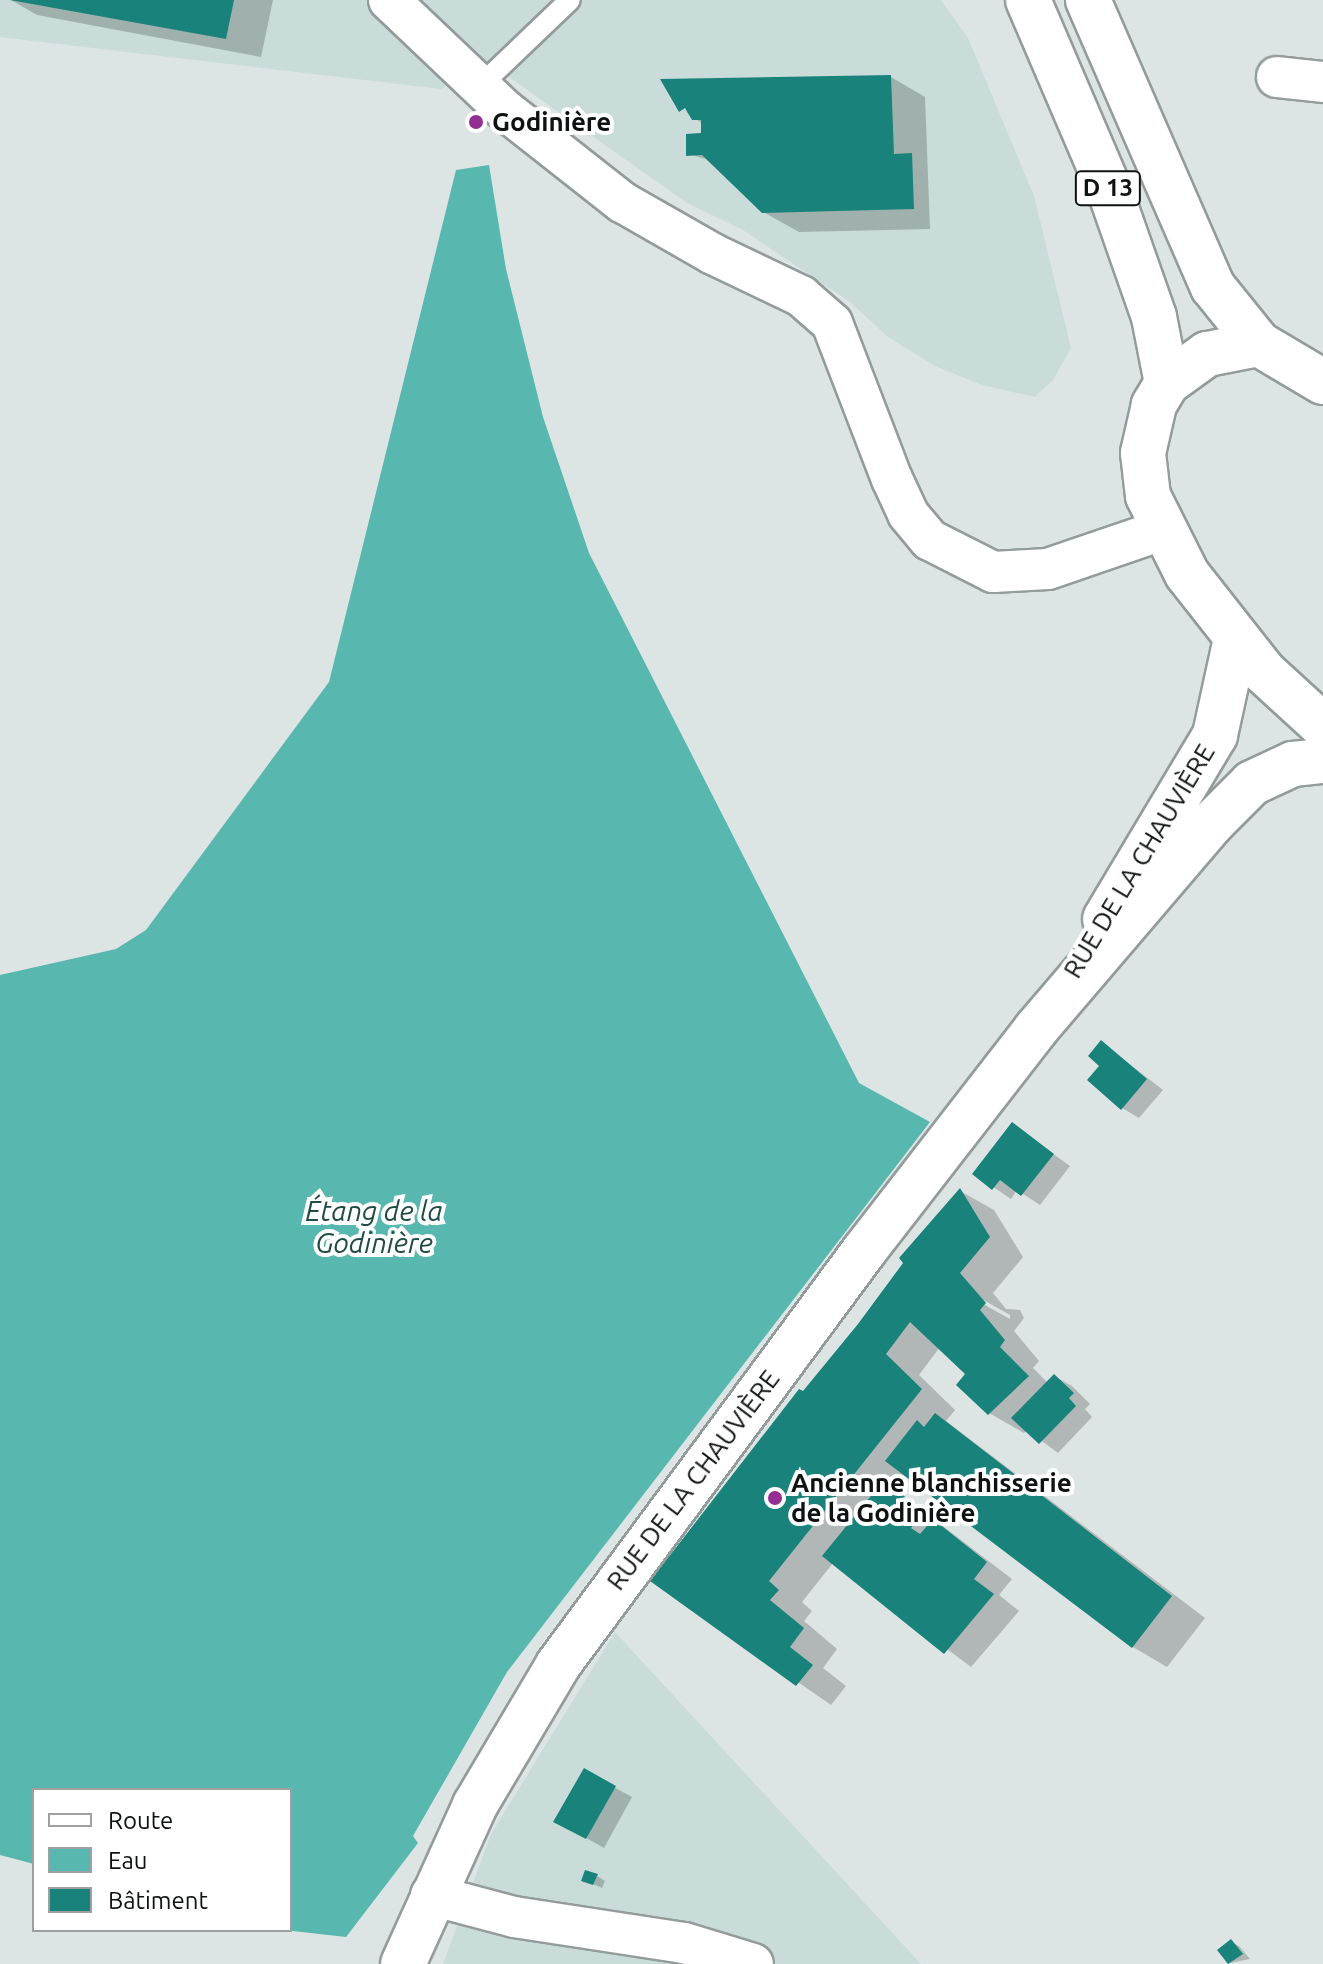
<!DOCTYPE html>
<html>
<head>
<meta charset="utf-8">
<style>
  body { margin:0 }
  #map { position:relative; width:1323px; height:1964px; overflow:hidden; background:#dce5e4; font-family:Ubuntu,sans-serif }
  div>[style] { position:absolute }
  .built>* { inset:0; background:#c9dcd9 }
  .water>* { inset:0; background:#58b7ae }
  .shadow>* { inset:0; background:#0003 }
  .building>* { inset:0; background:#19837b }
  .roads { filter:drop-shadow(2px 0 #939c9a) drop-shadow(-2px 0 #939c9a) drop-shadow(0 2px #939c9a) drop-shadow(0 -2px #939c9a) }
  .service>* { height:20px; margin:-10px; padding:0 10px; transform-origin:10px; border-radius:10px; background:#fff }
  .minor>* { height:40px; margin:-20px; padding:0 20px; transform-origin:20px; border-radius:20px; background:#fff }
  .secondary>* { height:44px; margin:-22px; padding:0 22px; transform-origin:22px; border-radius:22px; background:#fff }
  .primary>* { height:44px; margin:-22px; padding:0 22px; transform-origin:22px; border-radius:22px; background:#fff }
  .dots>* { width:22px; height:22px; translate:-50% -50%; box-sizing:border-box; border:4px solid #fff; border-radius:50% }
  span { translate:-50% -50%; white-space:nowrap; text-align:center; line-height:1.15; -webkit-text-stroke:8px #fff; paint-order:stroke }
  .shield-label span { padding:2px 6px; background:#fff; border:2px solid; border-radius:6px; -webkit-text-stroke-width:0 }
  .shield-label { font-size:24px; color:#0f1212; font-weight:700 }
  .poi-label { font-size:26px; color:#0f1212; font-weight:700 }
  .left { translate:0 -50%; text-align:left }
  .street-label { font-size:26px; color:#0f1212 }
  .water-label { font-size:28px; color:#204b46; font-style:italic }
  .legend { position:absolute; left:32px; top:1788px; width:260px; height:144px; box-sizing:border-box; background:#fff; border:2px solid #9fa0a0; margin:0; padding:10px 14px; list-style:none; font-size:24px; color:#0f1212 }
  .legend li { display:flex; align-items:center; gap:16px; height:40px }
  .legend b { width:40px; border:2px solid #9fa0a0 }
</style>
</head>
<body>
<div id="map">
  <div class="built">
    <div style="clip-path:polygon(0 0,941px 0,968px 38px,1034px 196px,1071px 348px,1053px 380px,1035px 397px,982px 385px,935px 366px,888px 337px,850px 302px,743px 230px,687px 203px,486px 61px,441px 89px,0 37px)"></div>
    <div style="clip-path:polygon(615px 1632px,921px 1964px,443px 1964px,491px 1834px)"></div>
  </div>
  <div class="water">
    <div style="clip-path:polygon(489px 165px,506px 269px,543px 417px,589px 553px,859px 1083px,930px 1122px,507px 1672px,413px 1836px,418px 1843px,346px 1937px,284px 1930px,290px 1930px,290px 1790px,34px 1790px,34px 1864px,0 1855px,0 975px,116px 949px,146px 930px,329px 682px,456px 170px)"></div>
  </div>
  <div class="shadow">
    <div style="clip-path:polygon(11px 0,273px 0,261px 57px,37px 15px)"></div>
    <div style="clip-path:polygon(891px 77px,925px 97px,930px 229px,799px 232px,763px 212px,706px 159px,688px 154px,703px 135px,703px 124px,678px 106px,687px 112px,687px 107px)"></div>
    <div style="clip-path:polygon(1102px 1043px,1163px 1090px,1139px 1118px,1122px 1108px,1102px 1066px)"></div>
    <div style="clip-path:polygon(1013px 1125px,1070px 1166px,1040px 1205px,1017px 1190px,1011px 1199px,974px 1174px)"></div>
    <div style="clip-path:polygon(evenodd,960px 1191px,994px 1210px,1023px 1257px,993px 1293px,1006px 1309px,1020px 1310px,1024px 1318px,1014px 1331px,1039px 1361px,1033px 1368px,1048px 1383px,1054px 1376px,1072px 1386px,1090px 1404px,1085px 1409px,1092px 1417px,1058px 1453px,1027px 1430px,1024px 1433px,989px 1413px,968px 1374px,940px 1347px,919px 1375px,955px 1410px,946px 1421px,1205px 1618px,1167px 1667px,1133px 1647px,905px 1473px,893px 1488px,1012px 1579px,999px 1595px,1019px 1611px,971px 1667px,833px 1563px,802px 1602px,812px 1611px,804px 1621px,837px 1649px,823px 1668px,846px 1686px,831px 1705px,653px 1581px,860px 1326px,960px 1191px,978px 1297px,1010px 1315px,1010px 1319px,976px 1300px,978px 1297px)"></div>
    <div style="clip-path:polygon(584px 1771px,632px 1797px,604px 1848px,556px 1821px)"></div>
    <div style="clip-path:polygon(597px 1876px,605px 1881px,602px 1888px,584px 1880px)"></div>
    <div style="clip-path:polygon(1231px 1942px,1239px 1946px,1250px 1959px,1230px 1963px,1220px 1950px)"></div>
  </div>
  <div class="building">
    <div style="clip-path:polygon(10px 0,234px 0,226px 39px)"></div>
    <div style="clip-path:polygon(891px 75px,894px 154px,912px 153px,914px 209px,762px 213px,702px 155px,686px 156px,686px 134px,701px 133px,701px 120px,692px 120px,685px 108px,679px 112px,660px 79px)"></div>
    <div style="clip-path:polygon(1101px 1040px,1147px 1079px,1121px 1110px,1087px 1080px,1099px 1066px,1088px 1056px)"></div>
    <div style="clip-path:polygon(1012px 1122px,1054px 1154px,1021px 1196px,1000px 1180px,992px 1190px,972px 1174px)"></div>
    <div style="clip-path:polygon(960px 1188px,990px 1237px,960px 1273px,986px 1303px,980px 1310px,1005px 1340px,1000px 1347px,1029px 1376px,988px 1415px,956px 1385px,965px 1374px,910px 1322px,886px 1354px,922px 1389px,769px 1581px,779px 1590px,770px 1600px,804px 1628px,790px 1647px,813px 1665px,796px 1686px,650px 1581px,799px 1389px,803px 1391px,858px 1324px,903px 1263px,899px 1258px)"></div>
    <div style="clip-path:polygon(1054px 1374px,1074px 1393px,1069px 1398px,1076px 1406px,1039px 1444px,1011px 1418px)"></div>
    <div style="clip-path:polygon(935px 1413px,1172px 1596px,1132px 1648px,885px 1461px,917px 1420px,924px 1427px)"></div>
    <div style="clip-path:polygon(884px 1480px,924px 1512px,911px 1528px,920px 1534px,933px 1519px,987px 1562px,974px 1579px,994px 1594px,944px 1654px,822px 1556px)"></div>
    <div style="clip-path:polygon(584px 1768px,616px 1786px,586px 1839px,553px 1822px)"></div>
    <div style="clip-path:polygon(585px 1870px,598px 1874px,593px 1885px,581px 1881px)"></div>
    <div style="clip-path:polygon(1231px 1939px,1243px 1954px,1228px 1964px,1217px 1950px)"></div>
  </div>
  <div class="roads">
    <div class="service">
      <div style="left:480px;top:86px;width:124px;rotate:-43.7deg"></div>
    </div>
    <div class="minor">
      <div style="left:389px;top:0;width:160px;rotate:43.5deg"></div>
      <div style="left:505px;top:110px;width:149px;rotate:38.2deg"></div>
      <div style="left:622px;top:202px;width:105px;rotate:29.7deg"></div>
      <div style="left:713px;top:254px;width:98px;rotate:25.5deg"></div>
      <div style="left:801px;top:296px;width:41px;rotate:41.1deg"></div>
      <div style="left:832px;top:323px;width:167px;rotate:69deg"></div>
      <div style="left:892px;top:479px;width:38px;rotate:65deg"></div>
      <div style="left:908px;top:514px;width:34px;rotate:50deg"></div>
      <div style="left:930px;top:540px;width:71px;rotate:26.9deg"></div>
      <div style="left:993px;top:572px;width:55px;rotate:-3.1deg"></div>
      <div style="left:1048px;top:569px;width:120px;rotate:-18.9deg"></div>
      <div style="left:1277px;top:77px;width:46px;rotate:6.2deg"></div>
      <div style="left:431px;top:1895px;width:86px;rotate:14.8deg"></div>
      <div style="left:514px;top:1917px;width:172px;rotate:8.7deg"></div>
      <div style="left:684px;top:1943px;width:72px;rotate:16.9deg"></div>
    </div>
    <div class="secondary">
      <div style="left:1105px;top:919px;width:214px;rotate:-59.1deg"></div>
      <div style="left:1215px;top:735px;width:98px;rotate:-77.7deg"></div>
      <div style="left:403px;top:1964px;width:175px;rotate:-65.6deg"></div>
      <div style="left:475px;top:1805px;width:163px;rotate:-59.3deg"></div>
      <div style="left:558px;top:1665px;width:515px;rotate:-53.53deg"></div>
      <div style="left:864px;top:1251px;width:281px;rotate:-52.2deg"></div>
      <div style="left:1036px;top:1029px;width:270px;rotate:-49.5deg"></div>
      <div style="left:1211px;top:824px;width:58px;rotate:-45deg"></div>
      <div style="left:1252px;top:783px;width:45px;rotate:-24.9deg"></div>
      <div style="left:1293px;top:764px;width:30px;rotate:-6deg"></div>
    </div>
    <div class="primary">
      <div style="left:1028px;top:0;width:211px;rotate:66.8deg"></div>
      <div style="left:1111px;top:194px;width:130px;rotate:70.7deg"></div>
      <div style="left:1154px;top:317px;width:67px;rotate:78.9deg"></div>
      <div style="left:1088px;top:0;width:313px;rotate:66.5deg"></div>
      <div style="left:1213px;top:287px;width:73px;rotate:51.1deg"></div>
      <div style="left:1323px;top:382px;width:74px;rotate:-149.3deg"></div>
      <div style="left:1259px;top:344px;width:53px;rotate:169.1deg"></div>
      <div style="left:1207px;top:354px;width:49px;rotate:144.1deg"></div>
      <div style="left:1167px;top:383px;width:26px;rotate:121deg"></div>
      <div style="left:1154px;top:405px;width:49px;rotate:102.9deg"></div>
      <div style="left:1143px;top:453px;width:43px;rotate:83.4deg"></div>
      <div style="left:1148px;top:496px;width:87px;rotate:63.4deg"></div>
      <div style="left:1187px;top:574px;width:125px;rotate:51.8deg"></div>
      <div style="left:1264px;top:672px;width:80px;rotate:42.5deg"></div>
    </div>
  </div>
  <div class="dots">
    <div style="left:476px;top:122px;background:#932e93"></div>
    <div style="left:775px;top:1498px;background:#932e93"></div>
  </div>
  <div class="shield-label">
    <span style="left:1108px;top:188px">D 13</span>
  </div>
  <div class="poi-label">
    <span class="left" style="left:492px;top:122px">Godinière</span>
    <span class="left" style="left:791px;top:1498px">Ancienne blanchisserie<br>de la Godinière</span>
  </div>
  <div class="street-label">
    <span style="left:1139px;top:861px;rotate:-59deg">RUE DE LA CHAUVIÈRE</span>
    <span style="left:693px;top:1480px;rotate:-53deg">RUE DE LA CHAUVIÈRE</span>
  </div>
  <div class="water-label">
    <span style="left:374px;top:1227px">Étang de la<br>Godinière</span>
  </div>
  <ul class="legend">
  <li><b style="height:10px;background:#fff"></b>Route</li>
  <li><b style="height:22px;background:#58b7ae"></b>Eau</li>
  <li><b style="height:22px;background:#19837b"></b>Bâtiment</li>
  </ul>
</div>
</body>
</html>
